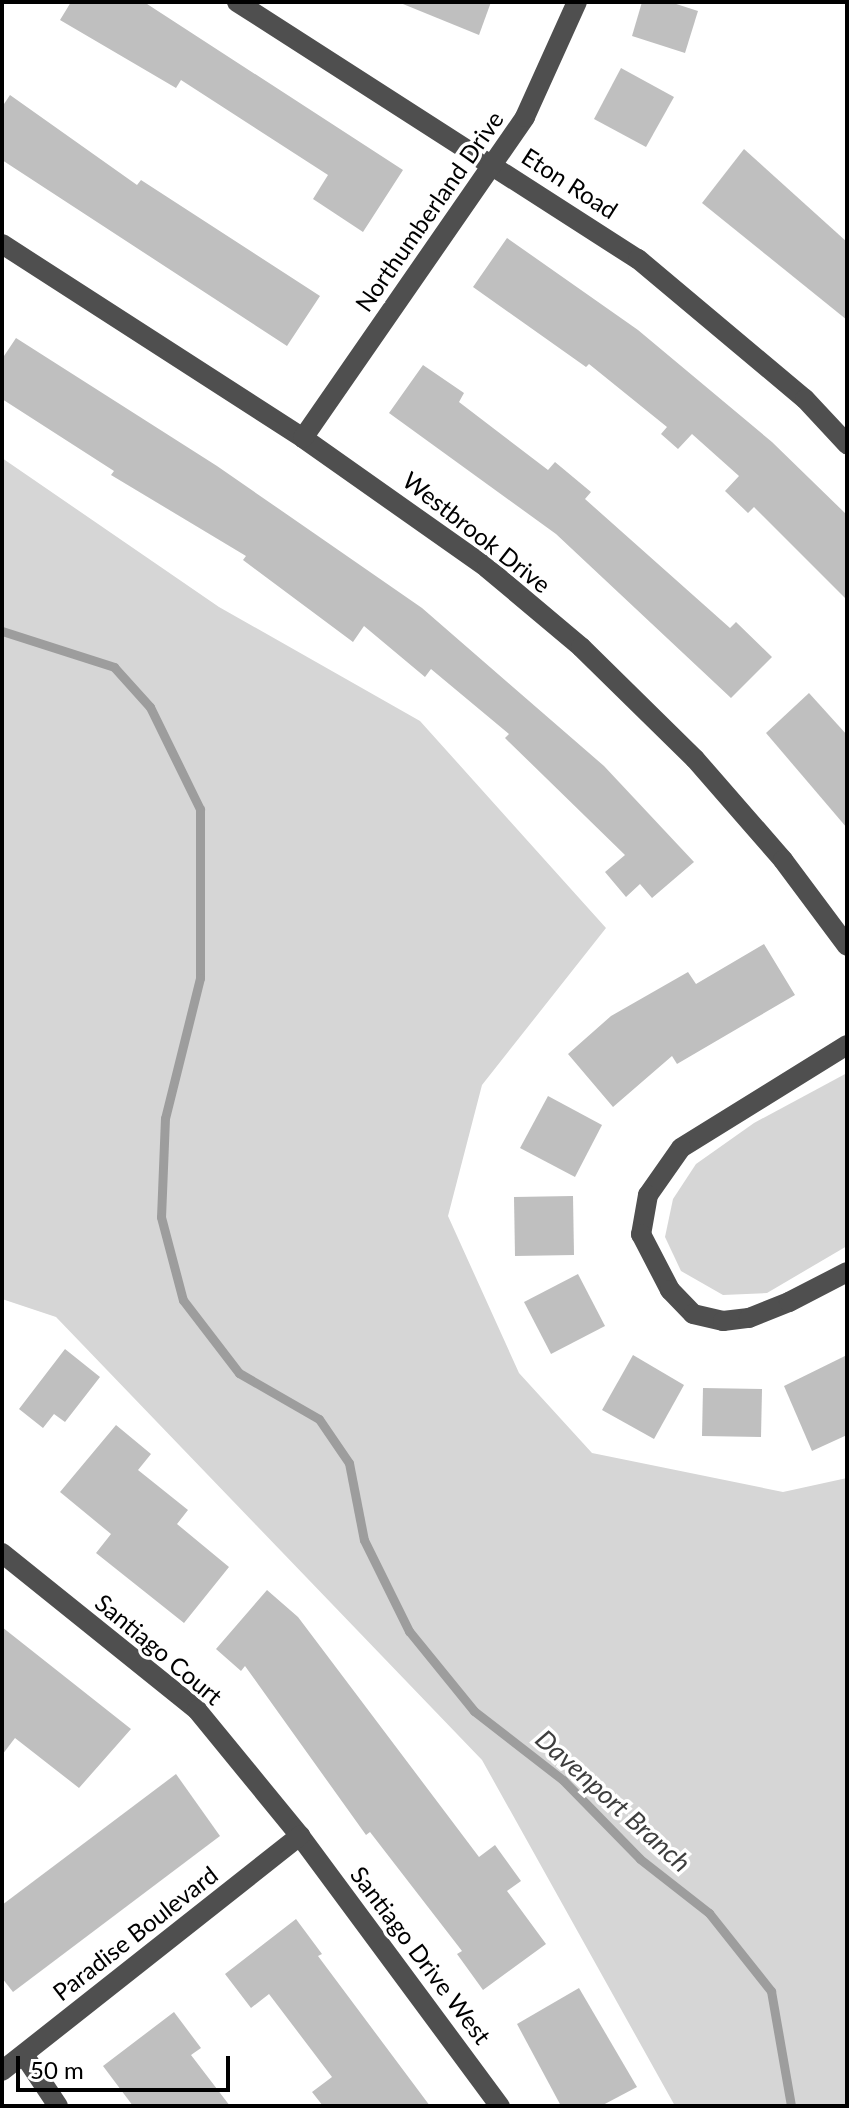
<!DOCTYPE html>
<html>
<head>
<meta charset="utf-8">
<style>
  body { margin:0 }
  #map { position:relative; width:849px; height:2108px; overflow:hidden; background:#fff; font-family:Lato,sans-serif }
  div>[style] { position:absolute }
  .green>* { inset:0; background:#d6d6d6 }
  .stream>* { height:9px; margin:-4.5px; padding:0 4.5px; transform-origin:4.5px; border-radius:4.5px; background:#9d9d9d }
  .building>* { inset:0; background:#bfbfbf }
  .minor>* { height:20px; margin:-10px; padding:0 10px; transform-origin:10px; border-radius:10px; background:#4f4f4f }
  span { translate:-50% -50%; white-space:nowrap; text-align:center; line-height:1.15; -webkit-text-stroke:7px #fff; paint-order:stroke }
  .street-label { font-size:24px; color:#000 }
  .water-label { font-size:26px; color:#3e3e3e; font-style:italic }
  .frame { position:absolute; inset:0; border:4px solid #000; pointer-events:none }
  .scale { position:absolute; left:16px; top:2056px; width:214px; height:36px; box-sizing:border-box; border:4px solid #000; border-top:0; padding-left:10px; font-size:24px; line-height:28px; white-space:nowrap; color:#000; -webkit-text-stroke:6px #fff; paint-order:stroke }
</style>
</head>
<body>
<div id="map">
  <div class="green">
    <div style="clip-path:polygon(2px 458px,219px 607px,420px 721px,606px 928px,482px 1085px,448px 1216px,519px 1373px,592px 1453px,783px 1492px,847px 1478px,847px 2106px,675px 2106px,482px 1760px,56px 1317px,2px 1299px)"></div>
    <div style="clip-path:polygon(847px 1073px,847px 1246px,767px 1293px,723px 1295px,681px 1271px,665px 1237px,673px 1199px,696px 1164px,754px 1123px)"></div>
  </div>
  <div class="stream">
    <div style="left:2px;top:631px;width:118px;rotate:17.8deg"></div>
    <div style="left:114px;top:667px;width:54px;rotate:48deg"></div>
    <div style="left:150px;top:707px;width:114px;rotate:63.9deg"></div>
    <div style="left:200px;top:809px;width:169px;rotate:90deg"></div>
    <div style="left:200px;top:978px;width:144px;rotate:104deg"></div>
    <div style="left:165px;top:1118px;width:99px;rotate:92.3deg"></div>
    <div style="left:161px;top:1217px;width:86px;rotate:75.2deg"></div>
    <div style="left:183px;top:1300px;width:92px;rotate:52.5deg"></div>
    <div style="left:239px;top:1373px;width:92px;rotate:29.9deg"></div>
    <div style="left:319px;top:1419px;width:53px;rotate:55.7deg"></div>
    <div style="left:349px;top:1463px;width:78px;rotate:79deg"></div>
    <div style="left:364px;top:1540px;width:102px;rotate:63.7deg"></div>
    <div style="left:409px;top:1631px;width:103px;rotate:50.9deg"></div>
    <div style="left:474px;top:1711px;width:113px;rotate:37.8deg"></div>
    <div style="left:563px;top:1780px;width:110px;rotate:45.7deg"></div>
    <div style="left:640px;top:1859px;width:88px;rotate:38deg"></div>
    <div style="left:709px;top:1913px;width:100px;rotate:51.5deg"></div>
    <div style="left:771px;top:1991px;width:117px;rotate:80.1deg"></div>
  </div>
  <div class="building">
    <div style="clip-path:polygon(71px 2px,144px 2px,403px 170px,363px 232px,313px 199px,328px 175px,181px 80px,176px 88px,60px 20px)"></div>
    <div style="clip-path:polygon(398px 2px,491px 2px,479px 35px)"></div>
    <div style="clip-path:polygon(642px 2px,670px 2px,698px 11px,685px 53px,632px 36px)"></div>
    <div style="clip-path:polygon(621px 68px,674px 97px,646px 147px,594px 119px)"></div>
    <div style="clip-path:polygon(10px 95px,137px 185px,141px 180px,320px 296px,287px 346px,2px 160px,2px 107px)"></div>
    <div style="clip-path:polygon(744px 149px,847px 242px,847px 320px,702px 203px)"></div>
    <div style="clip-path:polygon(507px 238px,638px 330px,772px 442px,847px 515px,847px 600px,754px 507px,748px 513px,725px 491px,739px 476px,692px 434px,678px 449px,661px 434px,667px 427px,589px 364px,586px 367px,473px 287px)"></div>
    <div style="clip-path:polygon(16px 338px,217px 466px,422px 608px,604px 766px,694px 862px,652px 898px,640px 884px,626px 897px,605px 872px,625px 855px,505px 738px,509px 734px,431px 669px,425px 677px,364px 626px,353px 642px,243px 560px,246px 556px,111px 475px,114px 471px,2px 399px,2px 359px)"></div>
    <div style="clip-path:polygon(423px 365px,464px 393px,459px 402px,548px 470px,555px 462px,591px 492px,585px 499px,730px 628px,736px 622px,772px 657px,731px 698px,556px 534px,389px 413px)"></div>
    <div style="clip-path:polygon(809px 693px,847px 735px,847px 828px,766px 733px)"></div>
    <div style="clip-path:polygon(764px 944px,795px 995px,677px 1064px,672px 1056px,613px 1107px,568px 1054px,611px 1016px,688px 972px,696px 984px)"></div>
    <div style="clip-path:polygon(548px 1096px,602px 1125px,575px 1177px,520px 1148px)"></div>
    <div style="clip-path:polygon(573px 1196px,574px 1255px,515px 1256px,514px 1197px)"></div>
    <div style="clip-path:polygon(578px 1274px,605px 1326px,551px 1354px,524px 1302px)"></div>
    <div style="clip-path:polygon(65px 1349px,100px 1377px,65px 1422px,54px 1414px,43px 1428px,19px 1409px)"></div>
    <div style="clip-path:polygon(633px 1355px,684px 1385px,654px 1439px,602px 1410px)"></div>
    <div style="clip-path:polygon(847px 1355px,847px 1435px,812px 1451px,784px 1386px)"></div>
    <div style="clip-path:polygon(703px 1388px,762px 1389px,761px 1437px,702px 1436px)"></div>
    <div style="clip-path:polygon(116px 1425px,151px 1454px,138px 1470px,188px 1510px,177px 1524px,229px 1567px,184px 1623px,96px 1553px,111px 1534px,60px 1492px)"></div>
    <div style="clip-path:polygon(267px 1590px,298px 1617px,479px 1857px,495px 1845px,521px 1881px,507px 1891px,546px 1944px,483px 1990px,457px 1954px,462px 1951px,370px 1832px,366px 1835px,245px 1666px,241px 1671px,216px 1649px)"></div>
    <div style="clip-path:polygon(2px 1627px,131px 1729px,79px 1788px,15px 1738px,2px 1755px)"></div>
    <div style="clip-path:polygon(176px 1774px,220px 1836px,13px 1992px,2px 1978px,2px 1905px)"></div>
    <div style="clip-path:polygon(296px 1919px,322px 1954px,318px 1956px,430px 2106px,323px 2106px,312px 2092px,332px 2077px,269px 1994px,251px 2008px,225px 1974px)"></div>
    <div style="clip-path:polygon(579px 1988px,637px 2087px,601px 2106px,561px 2106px,517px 2024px)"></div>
    <div style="clip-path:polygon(174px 2012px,201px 2048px,191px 2055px,230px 2106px,133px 2106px,103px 2066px)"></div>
  </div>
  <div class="minor">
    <div style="left:237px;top:2px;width:476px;rotate:32.7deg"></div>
    <div style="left:638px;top:259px;width:218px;rotate:40deg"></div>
    <div style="left:805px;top:399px;width:62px;rotate:47deg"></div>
    <div style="left:2px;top:244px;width:358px;rotate:32.8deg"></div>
    <div style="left:303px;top:438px;width:225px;rotate:35.2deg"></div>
    <div style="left:487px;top:568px;width:123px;rotate:40deg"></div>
    <div style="left:581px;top:647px;width:160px;rotate:44.5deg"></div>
    <div style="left:695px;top:759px;width:134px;rotate:48.9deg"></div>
    <div style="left:783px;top:860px;width:107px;rotate:53.3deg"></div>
    <div style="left:303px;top:438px;width:390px;rotate:-55.3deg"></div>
    <div style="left:525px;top:117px;width:126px;rotate:-65.7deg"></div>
    <div style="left:847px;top:1045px;width:195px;rotate:148.2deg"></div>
    <div style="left:681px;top:1148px;width:57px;rotate:125.1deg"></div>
    <div style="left:648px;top:1195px;width:40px;rotate:100deg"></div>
    <div style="left:641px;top:1234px;width:63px;rotate:62.6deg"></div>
    <div style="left:670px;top:1290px;width:33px;rotate:46deg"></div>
    <div style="left:693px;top:1314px;width:31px;rotate:13deg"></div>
    <div style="left:723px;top:1321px;width:26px;rotate:-7deg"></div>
    <div style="left:749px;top:1318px;width:43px;rotate:-21.8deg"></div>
    <div style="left:789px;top:1302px;width:65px;rotate:-27.3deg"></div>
    <div style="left:2px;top:1553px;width:250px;rotate:38.8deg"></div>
    <div style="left:197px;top:1710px;width:163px;rotate:50.7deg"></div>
    <div style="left:300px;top:1836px;width:336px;rotate:53.5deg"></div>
    <div style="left:24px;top:2055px;width:61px;rotate:56.3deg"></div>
    <div style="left:2px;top:2071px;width:380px;rotate:-38.3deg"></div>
  </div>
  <div class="street-label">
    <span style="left:570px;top:183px;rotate:33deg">Eton Road</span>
    <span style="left:429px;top:211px;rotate:-55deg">Northumberland Drive</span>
    <span style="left:477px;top:532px;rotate:38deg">Westbrook Drive</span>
    <span style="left:159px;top:1649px;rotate:40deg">Santiago Court</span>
    <span style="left:135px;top:1933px;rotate:-38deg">Paradise Boulevard</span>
    <span style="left:421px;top:1955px;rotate:53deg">Santiago Drive West</span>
  </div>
  <div class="water-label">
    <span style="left:613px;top:1801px;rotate:42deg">Davenport Branch</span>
  </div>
  <div class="frame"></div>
  <div class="scale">50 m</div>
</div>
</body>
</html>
